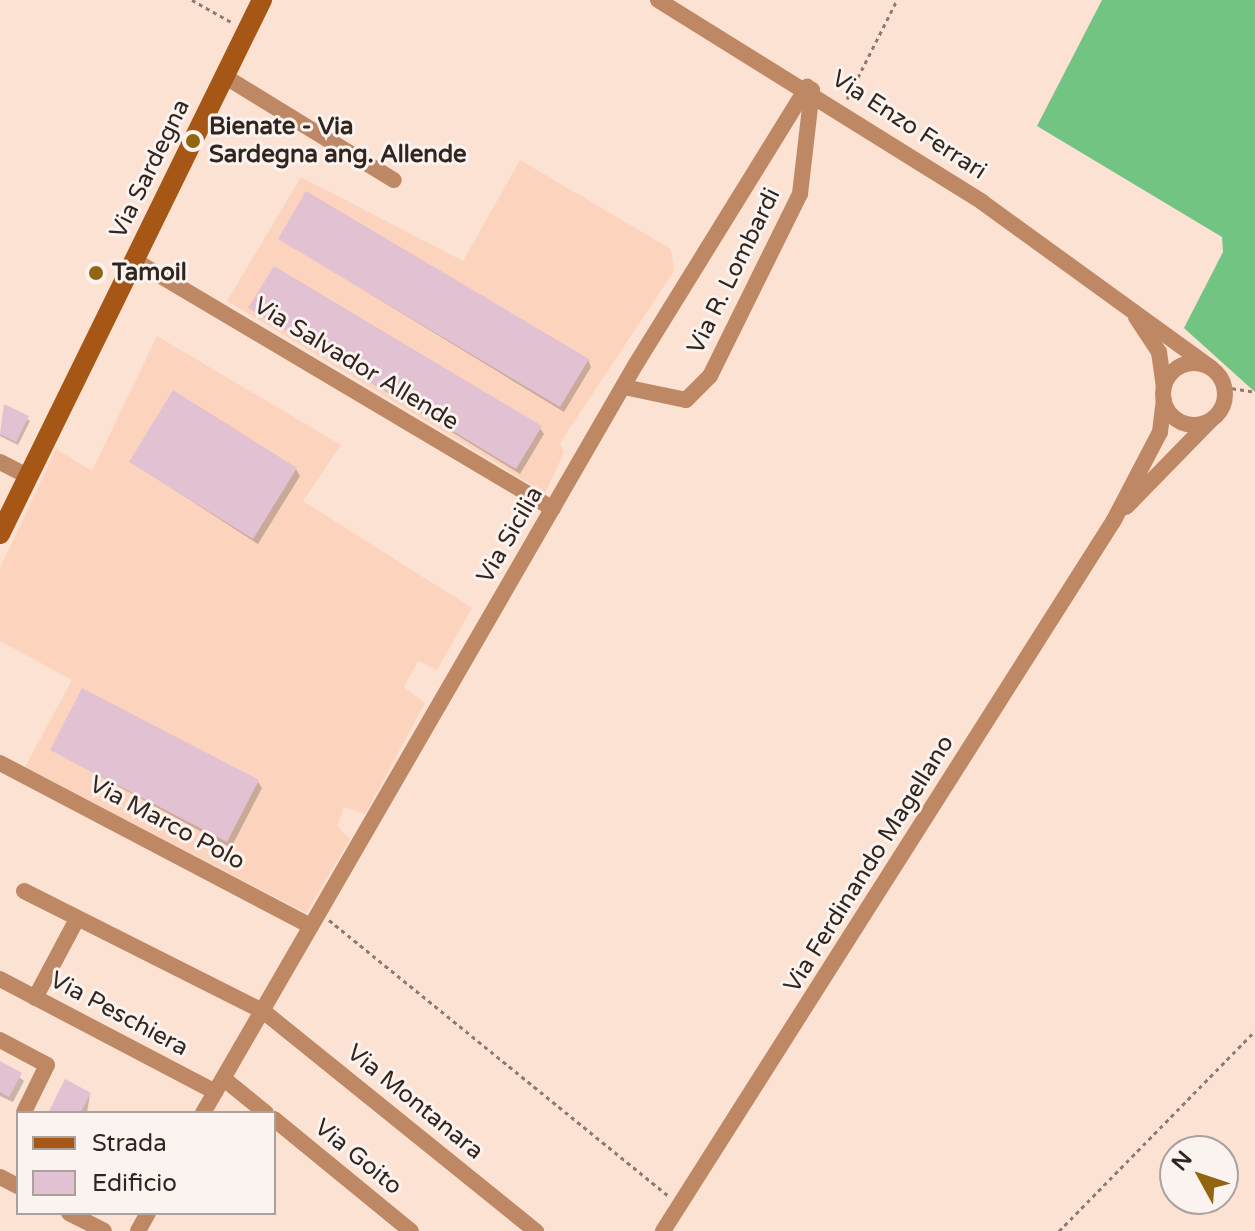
<!DOCTYPE html>
<html>
<head>
<meta charset="utf-8">
<style>
  body { margin:0 }
  #map { position:relative; width:1255px; height:1231px; overflow:hidden; background:#fce2d3; font-family:"Varela Round",sans-serif }
  div>[style] { position:absolute }
  .built>* { inset:0; background:#fcd4be }
  .forest>* { inset:0; background:#71c481 }
  .shadow>* { inset:0; background:#0003 }
  .building>* { inset:0; background:#e2c1d3 }
  .path>* { height:3px; margin-top:-1.5px; transform-origin:0; background:repeating-linear-gradient(90deg,#8e7b70 0 4px,transparent 0 8px) }
  .street>* { height:16px; margin:-8px; padding:0 8px; transform-origin:8px; border-radius:8px; background:#bf8865 }
  .street>.ring { margin:-8px; padding:0; box-sizing:content-box; background:none; border:16px solid #bf8865; border-radius:50% }
  .secondary>* { height:20px; margin:-10px; padding:0 10px; transform-origin:10px; border-radius:10px; background:#a65716 }
  .dots>* { width:22px; height:22px; translate:-50% -50%; box-sizing:border-box; border:4px solid #faf3f0; border-radius:50% }
  span { translate:-50% -50%; white-space:nowrap; text-align:center; line-height:1.15; -webkit-text-stroke:6px #faf3f0; paint-order:stroke }
  .street-label { font-size:24px; color:#31251e }
  .poi-label { font-size:24px; color:#31251e; font-weight:700 }
  .left { translate:0 -50%; text-align:left }
  .legend { position:absolute; left:16px; top:1111px; width:260px; height:104px; box-sizing:border-box; background:#faf3f0; border:2px solid #aaa19c; margin:0; padding:10px 14px; list-style:none; font-size:24px; color:#31251e }
  .legend li { display:flex; align-items:center; gap:16px; height:40px }
  .legend b { width:40px; border:2px solid #aaa19c }
  .north { position:absolute; left:1159px; top:1135px; width:80px; height:80px; box-sizing:border-box; background:#faf3f0; border:2px solid #aaa19c; border-radius:50%; rotate:310deg; font-size:22px; font-weight:700; line-height:32px; text-align:center; color:#31251e }
  .north::after { content:''; display:block; margin:auto; width:28px; height:36px; background:#926511; clip-path:polygon(50% 0,100% 100%,50% 72%,0 100%) }
</style>
</head>
<body>
<div id="map">
  <div class="built">
    <div style="clip-path:polygon(520px 160px,671px 249px,674px 271px,560px 443px,564px 453px,545px 493px,227px 301px,301px 177px,463px 261px)"></div>
    <div style="clip-path:polygon(157px 336px,341px 445px,303px 501px,472px 608px,437px 670px,418px 661px,404px 687px,425px 703px,365px 814px,344px 807px,337px 826px,350px 839px,306px 913px,25px 767px,72px 680px,0 641px,0 568px,56px 449px,92px 471px)"></div>
  </div>
  <div class="forest">
    <div style="clip-path:polygon(1102px 0,1255px 0,1255px 392px,1184px 328px,1223px 252px,1222px 237px,1037px 126px)"></div>
  </div>
  <div class="shadow">
    <div style="clip-path:polygon(280px 239px,588px 360px,591px 367px,564px 412px)"></div>
    <div style="clip-path:polygon(250px 308px,540px 428px,544px 434px,520px 474px)"></div>
    <div style="clip-path:polygon(5px 407px,30px 421px,18px 445px,0 436px)"></div>
    <div style="clip-path:polygon(131px 462px,296px 469px,300px 476px,258px 544px)"></div>
    <div style="clip-path:polygon(52px 750px,258px 782px,262px 788px,231px 848px)"></div>
    <div style="clip-path:polygon(0 1063px,24px 1081px,13px 1102px,0 1096px)"></div>
    <div style="clip-path:polygon(90px 1094px,87px 1113px,50px 1113px)"></div>
  </div>
  <div class="building">
    <div style="clip-path:polygon(306px 191px,589px 359px,560px 407px,278px 239px)"></div>
    <div style="clip-path:polygon(274px 266px,542px 426px,516px 469px,248px 308px)"></div>
    <div style="clip-path:polygon(173px 390px,297px 468px,253px 539px,129px 462px)"></div>
    <div style="clip-path:polygon(4px 404px,29px 416px,16px 442px,0 434px)"></div>
    <div style="clip-path:polygon(82px 688px,259px 780px,227px 842px,50px 750px)"></div>
    <div style="clip-path:polygon(0 1061px,22px 1073px,9px 1097px,0 1092px)"></div>
    <div style="clip-path:polygon(65px 1079px,91px 1093px,80px 1113px,48px 1113px)"></div>
  </div>
  <div class="path">
    <div style="left:192px;top:0;width:47px;rotate:29.3deg"></div>
    <div style="left:847px;top:99px;width:111px;rotate:-63.2deg"></div>
    <div style="left:1224px;top:387px;width:31px;rotate:9deg"></div>
    <div style="left:329px;top:920px;width:436px;rotate:39.1deg"></div>
    <div style="left:1059px;top:1231px;width:280px;rotate:-45.6deg"></div>
  </div>
  <div class="street">
    <div style="left:658px;top:0;width:382px;rotate:31.9deg"></div>
    <div style="left:982px;top:202px;width:283px;rotate:35.9deg"></div>
    <div style="left:224px;top:76px;width:199px;rotate:31.5deg"></div>
    <div style="left:134px;top:260px;width:487px;rotate:30.7deg"></div>
    <div style="left:1136px;top:317px;width:42px;rotate:56.7deg"></div>
    <div style="left:1159px;top:352px;width:34px;rotate:82deg"></div>
    <div class="ring" style="left:1163px;top:363px;width:46px;height:46px"></div>
    <div style="left:624px;top:387px;width:63px;rotate:11.8deg"></div>
    <div style="left:686px;top:400px;width:34px;rotate:-45deg"></div>
    <div style="left:710px;top:376px;width:203px;rotate:-63.7deg"></div>
    <div style="left:800px;top:194px;width:105px;rotate:-83.4deg"></div>
    <div style="left:0;top:462px;width:31px;rotate:27deg"></div>
    <div style="left:1126px;top:507px;width:120px;rotate:-45.7deg"></div>
    <div style="left:0;top:763px;width:351px;rotate:27.7deg"></div>
    <div style="left:24px;top:891px;width:267px;rotate:26.7deg"></div>
    <div style="left:263px;top:1011px;width:351px;rotate:38.9deg"></div>
    <div style="left:0;top:979px;width:243px;rotate:27.7deg"></div>
    <div style="left:35px;top:998px;width:89px;rotate:-62deg"></div>
    <div style="left:0;top:1040px;width:53px;rotate:28deg"></div>
    <div style="left:47px;top:1065px;width:52px;rotate:116.1deg"></div>
    <div style="left:224px;top:1079px;width:54px;rotate:39deg"></div>
    <div style="left:203px;top:1113px;width:865px;rotate:-59.97deg"></div>
    <div style="left:636px;top:364px;width:326px;rotate:-58.3deg"></div>
    <div style="left:274px;top:1119px;width:177px;rotate:39.3deg"></div>
    <div style="left:0;top:1177px;width:20px;rotate:27deg"></div>
    <div style="left:69px;top:1213px;width:39px;rotate:27deg"></div>
    <div style="left:138px;top:1231px;width:21px;rotate:-61deg"></div>
    <div style="left:663px;top:1231px;width:842px;rotate:-57.61deg"></div>
    <div style="left:1114px;top:520px;width:99px;rotate:-62.4deg"></div>
    <div style="left:1160px;top:432px;width:32px;rotate:-83deg"></div>
  </div>
  <div class="secondary">
    <div style="left:0;top:534px;width:595px;rotate:-63.87deg"></div>
  </div>
  <div class="dots">
    <div style="left:193px;top:141px;background:#926511"></div>
    <div style="left:96px;top:273px;background:#926511"></div>
  </div>
  <div class="street-label">
    <span style="left:909px;top:125px;rotate:33deg">Via Enzo Ferrari</span>
    <span style="left:150px;top:169px;rotate:-64deg">Via Sardegna</span>
    <span style="left:734px;top:271px;rotate:-64deg">Via R. Lombardi</span>
    <span style="left:356px;top:364px;rotate:31deg">Via Salvador Allende</span>
    <span style="left:510px;top:535px;rotate:-60deg">Via Sicilia</span>
    <span style="left:167px;top:823px;rotate:28deg">Via Marco Polo</span>
    <span style="left:869px;top:864px;rotate:-58deg">Via Ferdinando Magellano</span>
    <span style="left:119px;top:1014px;rotate:28deg">Via Peschiera</span>
    <span style="left:415px;top:1102px;rotate:39deg">Via Montanara</span>
    <span style="left:358px;top:1157px;rotate:39deg">Via Goito</span>
  </div>
  <div class="poi-label">
    <span class="left" style="left:209px;top:141px">Bienate - Via<br>Sardegna ang. Allende</span>
    <span class="left" style="left:112px;top:273px">Tamoil</span>
  </div>
  <ul class="legend">
  <li><b style="height:10px;background:#a65716"></b>Strada</li>
  <li><b style="height:22px;background:#e2c1d3"></b>Edificio</li>
  </ul>
  <div class="north">N</div>
</div>
</body>
</html>
